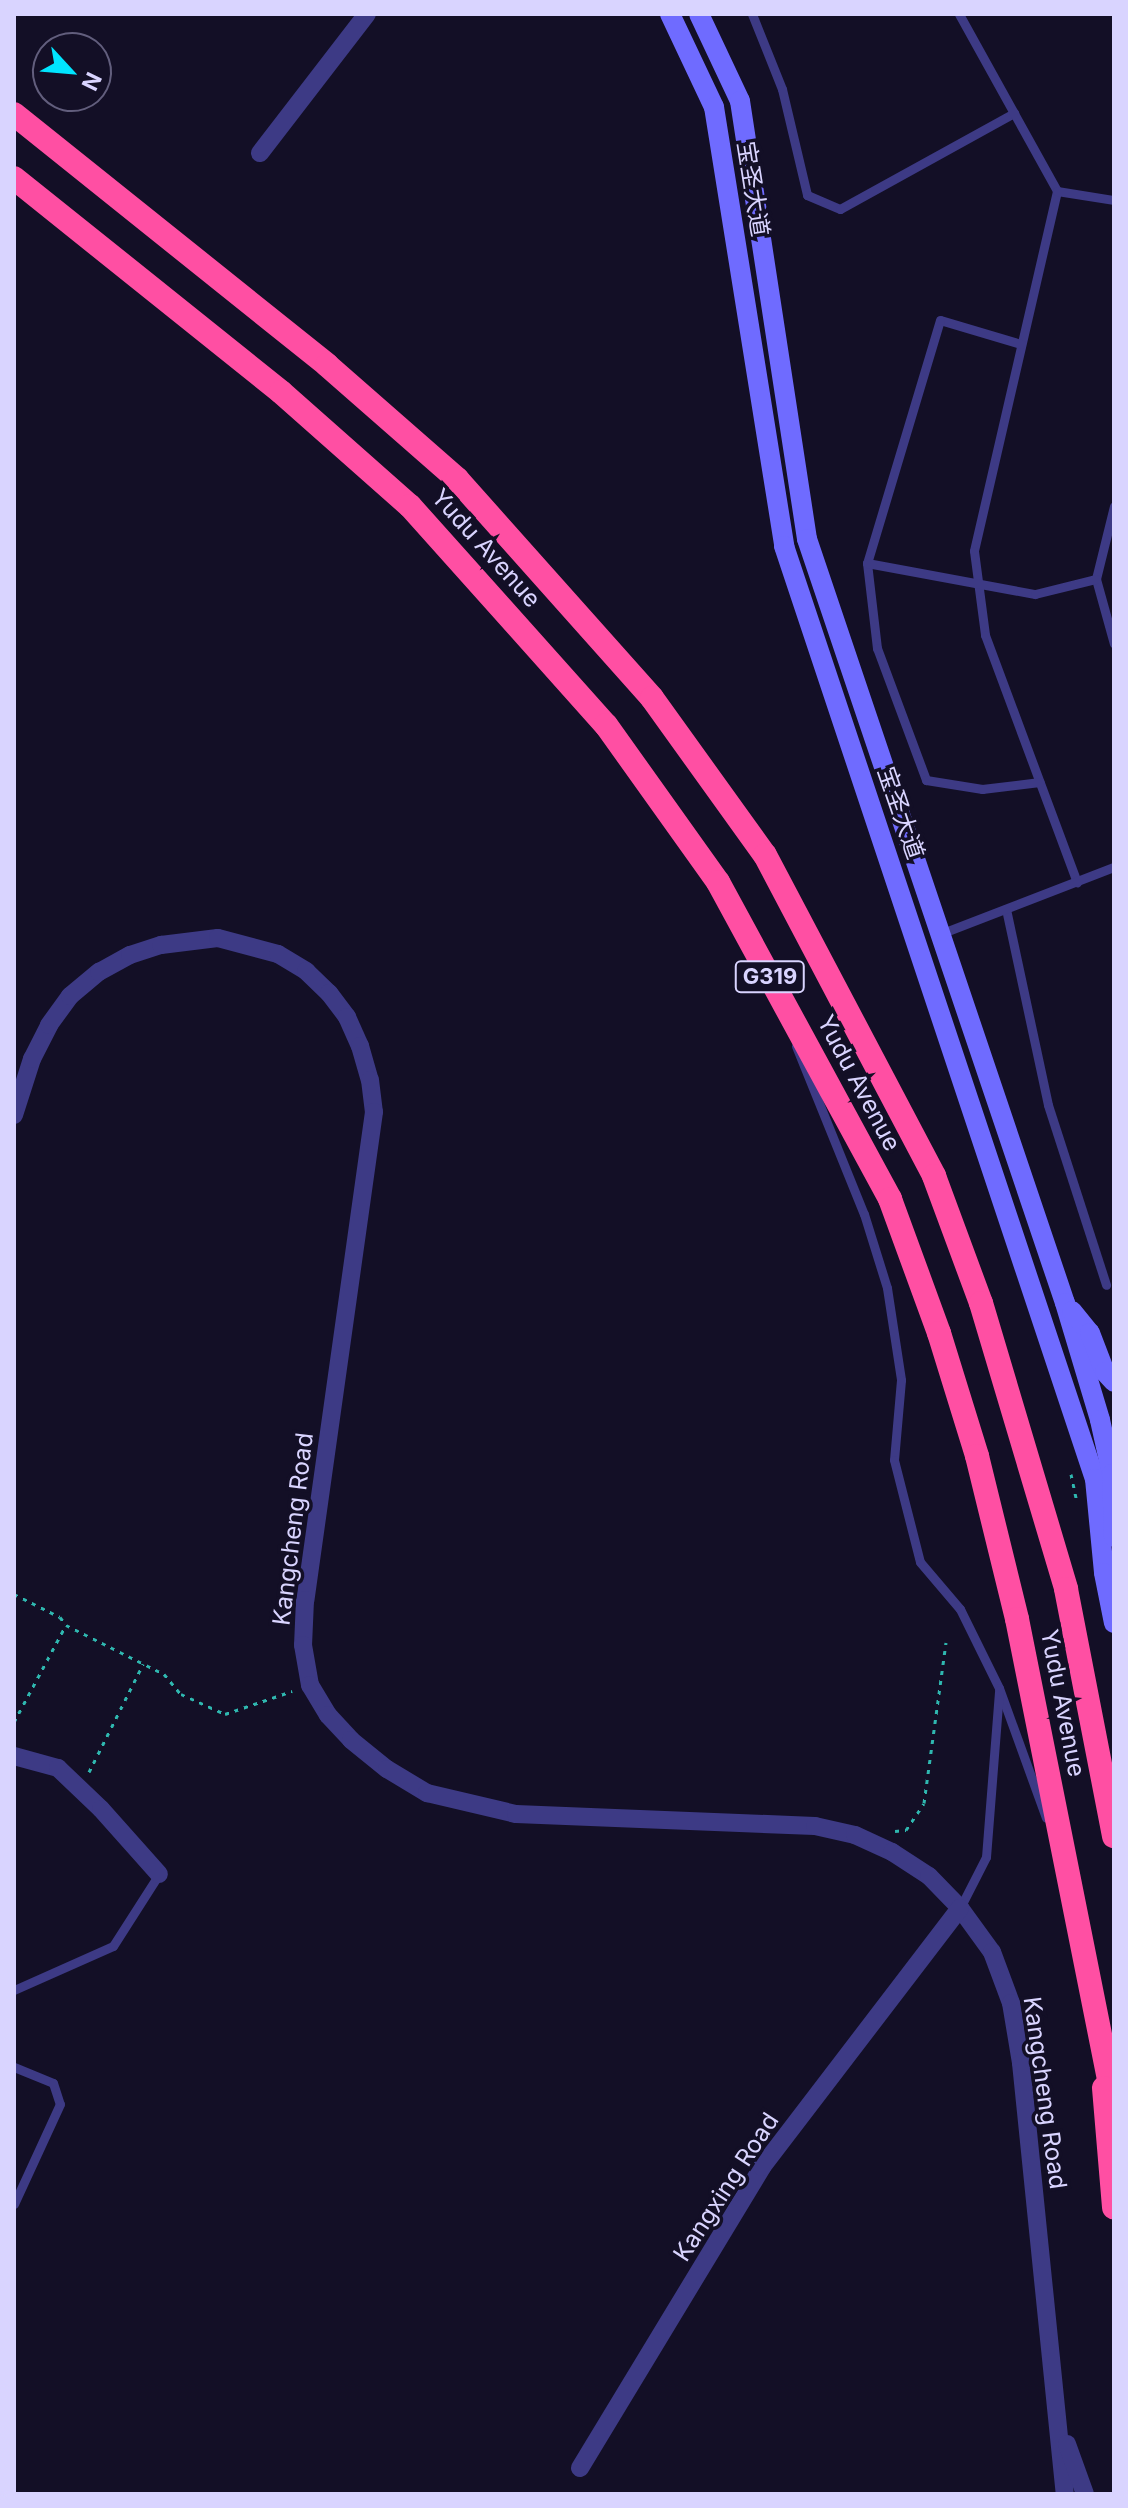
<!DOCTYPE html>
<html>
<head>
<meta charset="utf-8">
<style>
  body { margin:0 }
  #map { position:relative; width:1128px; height:2508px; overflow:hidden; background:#130f26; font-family:Inter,"Noto Sans SC",sans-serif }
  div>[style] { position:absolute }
  .path>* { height:3px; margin-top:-1.5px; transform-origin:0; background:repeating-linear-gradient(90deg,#2fb8b0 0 4px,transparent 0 10px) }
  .lane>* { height:9px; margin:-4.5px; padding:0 4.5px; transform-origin:4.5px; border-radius:4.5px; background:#3d3a85 }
  .street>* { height:18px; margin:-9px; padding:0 9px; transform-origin:9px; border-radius:9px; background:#3d3a85 }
  .secondary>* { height:20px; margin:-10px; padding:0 10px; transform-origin:10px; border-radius:10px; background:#6f6bff }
  .highway>* { height:24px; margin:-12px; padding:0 12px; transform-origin:12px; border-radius:12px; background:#ff4fa3 }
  span { translate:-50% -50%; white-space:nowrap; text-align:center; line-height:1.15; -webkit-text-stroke:7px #130f26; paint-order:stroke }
  .shield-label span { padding:2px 6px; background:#130f26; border:2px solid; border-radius:6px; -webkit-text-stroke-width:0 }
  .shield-label { font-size:22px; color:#d9d4ff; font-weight:700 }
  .street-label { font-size:24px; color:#d9d4ff }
  .frame { position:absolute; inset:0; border:16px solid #d9d4ff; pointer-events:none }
  .north { position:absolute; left:32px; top:32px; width:80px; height:80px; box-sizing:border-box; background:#130f26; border:2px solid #625e7d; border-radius:50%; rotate:116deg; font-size:22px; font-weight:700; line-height:32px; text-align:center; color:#d9d4ff }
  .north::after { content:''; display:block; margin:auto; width:28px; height:36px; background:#00e5ff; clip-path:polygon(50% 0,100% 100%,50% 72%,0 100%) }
</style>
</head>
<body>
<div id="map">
  <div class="path">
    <div style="left:1071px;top:1474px;width:25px;rotate:78deg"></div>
    <div style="left:14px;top:1594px;width:51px;rotate:26.6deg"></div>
    <div style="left:60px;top:1617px;width:10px;rotate:53deg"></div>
    <div style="left:66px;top:1625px;width:110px;rotate:26.6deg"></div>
    <div style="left:164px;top:1674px;width:26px;rotate:50deg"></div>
    <div style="left:181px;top:1694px;width:48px;rotate:24.4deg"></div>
    <div style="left:225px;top:1714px;width:71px;rotate:-18.9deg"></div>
    <div style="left:14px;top:1722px;width:110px;rotate:-61.8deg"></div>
    <div style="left:89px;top:1772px;width:121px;rotate:-63.4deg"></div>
    <div style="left:895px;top:1831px;width:11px;rotate:-5deg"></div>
    <div style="left:906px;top:1830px;width:32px;rotate:-56deg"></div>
    <div style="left:924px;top:1803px;width:162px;rotate:-82.2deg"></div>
  </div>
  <div class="lane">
    <div style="left:752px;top:14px;width:81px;rotate:68.2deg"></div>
    <div style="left:782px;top:89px;width:109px;rotate:76.7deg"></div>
    <div style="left:807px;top:195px;width:36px;rotate:23deg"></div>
    <div style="left:840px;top:209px;width:199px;rotate:-28.9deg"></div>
    <div style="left:959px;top:14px;width:202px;rotate:61deg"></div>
    <div style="left:1057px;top:191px;width:369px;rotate:103deg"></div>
    <div style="left:974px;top:551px;width:85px;rotate:82.5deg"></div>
    <div style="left:985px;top:635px;width:264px;rotate:69.6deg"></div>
    <div style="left:1057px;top:191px;width:58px;rotate:9deg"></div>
    <div style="left:1021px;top:344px;width:84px;rotate:-163.5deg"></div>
    <div style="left:940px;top:320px;width:254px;rotate:106.7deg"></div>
    <div style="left:867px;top:563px;width:86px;rotate:83.3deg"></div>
    <div style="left:877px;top:648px;width:141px;rotate:69.6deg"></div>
    <div style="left:926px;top:780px;width:57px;rotate:9.1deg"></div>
    <div style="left:982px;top:789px;width:58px;rotate:-6.9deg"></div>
    <div style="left:1114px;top:506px;width:75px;rotate:103.9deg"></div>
    <div style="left:1096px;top:579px;width:67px;rotate:74.5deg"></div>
    <div style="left:867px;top:563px;width:171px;rotate:10.5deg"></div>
    <div style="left:1035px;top:594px;width:63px;rotate:-13.8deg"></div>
    <div style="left:1006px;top:909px;width:200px;rotate:77.9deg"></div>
    <div style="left:1048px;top:1105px;width:189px;rotate:72.1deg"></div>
    <div style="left:940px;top:934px;width:186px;rotate:-21.1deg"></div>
    <div style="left:796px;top:1046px;width:181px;rotate:68deg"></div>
    <div style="left:864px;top:1214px;width:77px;rotate:72.7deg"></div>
    <div style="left:887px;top:1288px;width:93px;rotate:81.3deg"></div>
    <div style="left:901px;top:1380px;width:80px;rotate:95deg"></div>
    <div style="left:894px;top:1460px;width:105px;rotate:75.7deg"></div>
    <div style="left:920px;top:1562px;width:62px;rotate:49.6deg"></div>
    <div style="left:960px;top:1609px;width:88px;rotate:63.7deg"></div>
    <div style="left:999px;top:1688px;width:138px;rotate:70.1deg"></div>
    <div style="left:960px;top:1908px;width:57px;rotate:-63deg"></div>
    <div style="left:986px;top:1857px;width:167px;rotate:-85.5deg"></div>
    <div style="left:14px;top:1990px;width:108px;rotate:-24deg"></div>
    <div style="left:113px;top:1946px;width:85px;rotate:-57.4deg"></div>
    <div style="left:14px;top:2067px;width:42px;rotate:22.3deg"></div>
    <div style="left:53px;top:2083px;width:22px;rotate:72deg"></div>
    <div style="left:60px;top:2104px;width:110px;rotate:114.7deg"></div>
  </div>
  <div class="street">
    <div style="left:260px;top:153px;width:175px;rotate:-52.4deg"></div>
    <div style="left:14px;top:1115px;width:59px;rotate:-72.2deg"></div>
    <div style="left:32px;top:1059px;width:38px;rotate:-63deg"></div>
    <div style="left:49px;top:1025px;width:36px;rotate:-54deg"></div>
    <div style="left:70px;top:996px;width:38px;rotate:-40deg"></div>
    <div style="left:99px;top:972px;width:35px;rotate:-29deg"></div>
    <div style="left:130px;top:955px;width:33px;rotate:-18deg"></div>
    <div style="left:161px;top:945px;width:57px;rotate:-7deg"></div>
    <div style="left:218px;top:938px;width:62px;rotate:14.9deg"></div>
    <div style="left:278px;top:954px;width:33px;rotate:31deg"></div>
    <div style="left:306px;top:971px;width:32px;rotate:44deg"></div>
    <div style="left:329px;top:993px;width:30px;rotate:53deg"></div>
    <div style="left:347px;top:1017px;width:32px;rotate:66deg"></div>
    <div style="left:360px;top:1046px;width:35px;rotate:74deg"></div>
    <div style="left:370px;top:1080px;width:32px;rotate:83deg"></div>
    <div style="left:374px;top:1112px;width:493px;rotate:98deg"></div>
    <div style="left:305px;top:1600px;width:45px;rotate:92.5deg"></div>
    <div style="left:303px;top:1645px;width:41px;rotate:80.1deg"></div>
    <div style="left:310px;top:1685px;width:35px;rotate:59deg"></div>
    <div style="left:328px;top:1715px;width:34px;rotate:47deg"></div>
    <div style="left:351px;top:1740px;width:46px;rotate:38.9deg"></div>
    <div style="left:387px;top:1769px;width:47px;rotate:31deg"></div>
    <div style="left:427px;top:1793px;width:91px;rotate:13.3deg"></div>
    <div style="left:516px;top:1814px;width:299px;rotate:2.3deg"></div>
    <div style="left:815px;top:1826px;width:41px;rotate:12.7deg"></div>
    <div style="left:855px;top:1835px;width:41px;rotate:24.7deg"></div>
    <div style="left:892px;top:1852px;width:44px;rotate:33deg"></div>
    <div style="left:929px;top:1876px;width:45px;rotate:45.9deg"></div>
    <div style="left:960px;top:1908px;width:54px;rotate:54deg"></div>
    <div style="left:992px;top:1952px;width:54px;rotate:69.6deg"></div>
    <div style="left:1011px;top:2003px;width:61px;rotate:80.5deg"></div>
    <div style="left:1021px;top:2063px;width:433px;rotate:84.2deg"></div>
    <div style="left:14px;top:1756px;width:46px;rotate:15.3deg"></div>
    <div style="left:58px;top:1768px;width:59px;rotate:43.6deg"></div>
    <div style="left:101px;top:1809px;width:87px;rotate:48.3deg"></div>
    <div style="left:1067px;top:2444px;width:53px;rotate:70.2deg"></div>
    <div style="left:580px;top:2468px;width:352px;rotate:-58.8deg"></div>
    <div style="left:762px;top:2167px;width:326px;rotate:-52.6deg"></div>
  </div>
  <div class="secondary">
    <div style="left:670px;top:14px;width:103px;rotate:64.7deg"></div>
    <div style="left:714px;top:107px;width:445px;rotate:80.9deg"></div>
    <div style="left:784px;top:546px;width:983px;rotate:71.57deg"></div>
    <div style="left:1095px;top:1479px;width:94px;rotate:84.5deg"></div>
    <div style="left:1104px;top:1573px;width:51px;rotate:78.7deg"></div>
    <div style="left:699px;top:14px;width:96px;rotate:64.8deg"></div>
    <div style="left:740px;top:101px;width:443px;rotate:81.3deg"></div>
    <div style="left:807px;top:539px;width:806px;rotate:71.34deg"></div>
    <div style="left:1065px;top:1303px;width:122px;rotate:73.3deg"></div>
    <div style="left:1100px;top:1420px;width:55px;rotate:77.5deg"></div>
    <div style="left:1112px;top:1474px;width:63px;rotate:88.2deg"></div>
    <div style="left:1072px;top:1311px;width:28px;rotate:51deg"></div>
    <div style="left:1090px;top:1333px;width:42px;rotate:69deg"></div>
    <div style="left:1105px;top:1372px;width:13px;rotate:48deg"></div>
  </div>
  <div class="highway">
    <div style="left:14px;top:114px;width:401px;rotate:38.7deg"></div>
    <div style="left:327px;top:365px;width:173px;rotate:41.2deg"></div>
    <div style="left:457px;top:479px;width:293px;rotate:48.3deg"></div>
    <div style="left:652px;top:698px;width:193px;rotate:54.3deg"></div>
    <div style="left:765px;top:855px;width:363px;rotate:62.2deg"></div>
    <div style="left:934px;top:1176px;width:135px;rotate:69.7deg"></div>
    <div style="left:981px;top:1303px;width:298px;rotate:73.4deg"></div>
    <div style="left:1066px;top:1589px;width:252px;rotate:79deg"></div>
    <div style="left:14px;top:178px;width:342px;rotate:38.7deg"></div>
    <div style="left:281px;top:392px;width:172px;rotate:41.5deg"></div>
    <div style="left:410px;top:506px;width:294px;rotate:48.2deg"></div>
    <div style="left:606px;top:725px;width:193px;rotate:54.5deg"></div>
    <div style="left:718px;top:882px;width:361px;rotate:61.5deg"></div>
    <div style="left:890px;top:1199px;width:143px;rotate:69.9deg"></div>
    <div style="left:939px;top:1333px;width:129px;rotate:72.8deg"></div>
    <div style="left:977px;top:1456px;width:168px;rotate:76.2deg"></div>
    <div style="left:1017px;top:1619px;width:497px;rotate:78.7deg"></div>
    <div style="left:1104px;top:2088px;width:120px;rotate:85.2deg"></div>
  </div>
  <div class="shield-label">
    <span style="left:770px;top:977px">G319</span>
  </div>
  <div class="street-label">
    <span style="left:753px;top:189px;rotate:81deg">宝圣大道</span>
    <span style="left:486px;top:548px;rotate:48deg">Yudu Avenue</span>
    <span style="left:901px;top:813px;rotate:71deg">宝圣大道</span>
    <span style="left:859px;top:1083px;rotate:62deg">Yudu Avenue</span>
    <span style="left:293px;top:1529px;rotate:-83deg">Kangcheng Road</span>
    <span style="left:1063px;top:1703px;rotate:79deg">Yudu Avenue</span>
    <span style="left:1045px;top:2093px;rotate:82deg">Kangcheng Road</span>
    <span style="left:726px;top:2187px;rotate:-57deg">Kangxing Road</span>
  </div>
  <div class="frame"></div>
  <div class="north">N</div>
</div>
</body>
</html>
